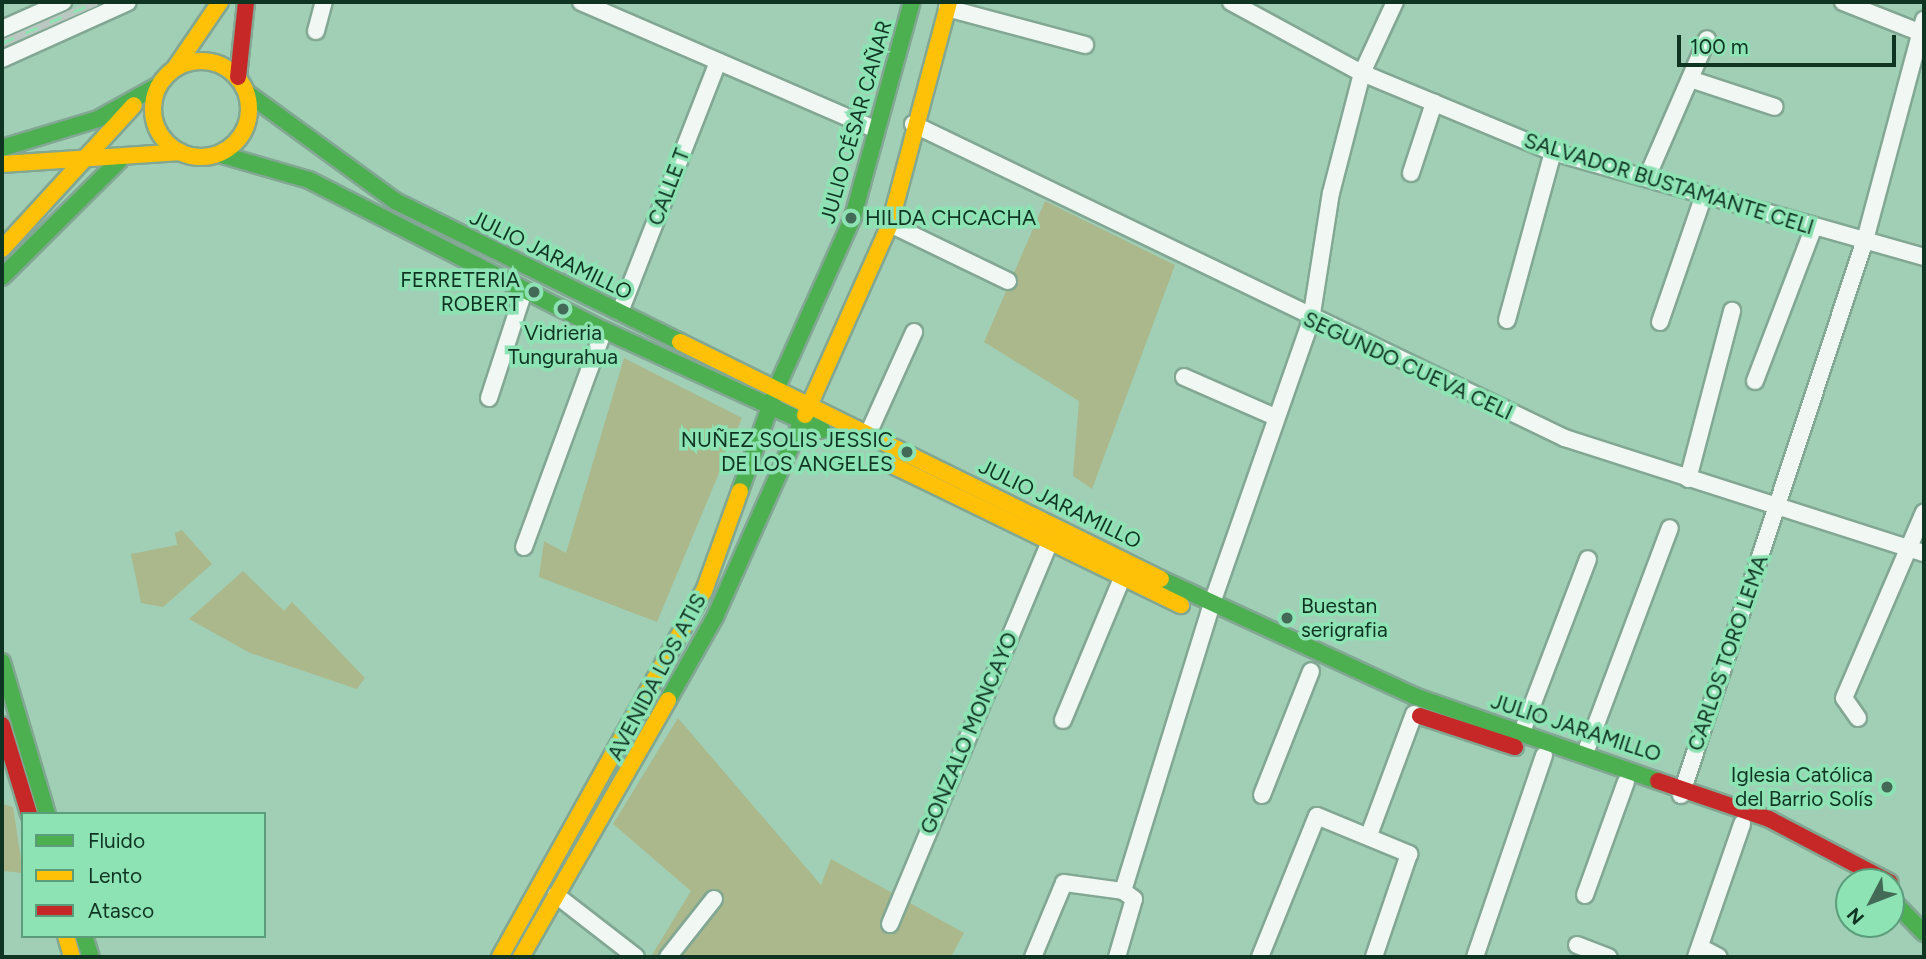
<!DOCTYPE html>
<html>
<head>
<meta charset="utf-8">
<style>
  body { margin:0 }
  #map { position:relative; width:1926px; height:959px; overflow:hidden; background:#a1cfb6; font-family:Figtree,sans-serif }
  div>[style] { position:absolute }
  .green>* { inset:0; background:#aab88b }
  .roads { filter:drop-shadow(2px 0 #82a793) drop-shadow(-2px 0 #82a793) drop-shadow(0 2px #82a793) drop-shadow(0 -2px #82a793) }
  .street>* { height:16px; margin:-8px; padding:0 8px; transform-origin:8px; border-radius:8px; background:#f1f8f4 }
  .fast>* { height:16px; margin:-8px; padding:0 8px; transform-origin:8px; border-radius:8px; background:#4caf50 }
  .slow>* { height:16px; margin:-8px; padding:0 8px; transform-origin:8px; border-radius:8px; background:#ffc107 }
  .slow>.ring { margin:-8px; padding:0; box-sizing:content-box; background:none; border:16px solid #ffc107; border-radius:50% }
  .jam>* { height:16px; margin:-8px; padding:0 8px; transform-origin:8px; border-radius:8px; background:#c62828 }
  .rail>* { height:7px; margin-top:-3.5px; transform-origin:0; background:repeating-linear-gradient(90deg,#8de3b4 0 13px,#bac8c1 0 26px); box-sizing:border-box; border-block:2px solid #bac8c1 }
  .dots>* { width:19px; height:19px; translate:-50% -50%; box-sizing:border-box; border:4px solid #8de3b4; border-radius:50% }
  span { translate:-50% -50%; white-space:nowrap; text-align:center; line-height:1.15; -webkit-text-stroke:7px #8de3b4; paint-order:stroke }
  .street-label { font-size:21px; color:#0f3422 }
  .poi-label { font-size:21px; color:#0f3422 }
  .left { translate:0 -50%; text-align:left }
  .right { translate:-100% -50%; text-align:right }
  .frame { position:absolute; inset:0; border:4px solid #0f3422; pointer-events:none }
  .legend { position:absolute; left:21px; top:812px; width:245px; height:126px; box-sizing:border-box; background:#8de3b4; border:2px solid #5b9d7a; margin:0; padding:9px 12px; list-style:none; font-size:21px; color:#0f3422 }
  .legend li { display:flex; align-items:center; gap:14px; height:35px }
  .legend b { width:35px; border:2px solid #5b9d7a }
  .north { position:absolute; left:1835px; top:868px; width:70px; height:70px; box-sizing:border-box; background:#8de3b4; border:2px solid #5b9d7a; border-radius:50%; rotate:228deg; font-size:19px; font-weight:700; line-height:28px; text-align:center; color:#0f3422 }
  .north::after { content:''; display:block; margin:auto; width:24px; height:32px; background:#426a56; clip-path:polygon(50% 0,100% 100%,50% 72%,0 100%) }
  .scale { position:absolute; left:1677px; top:35px; width:219px; height:32px; box-sizing:border-box; border:4px solid #0f3422; border-top:0; padding-left:9px; font-size:21px; line-height:24px; white-space:nowrap; color:#0f3422; -webkit-text-stroke:5px #8de3b4; paint-order:stroke }
</style>
</head>
<body>
<div id="map">
  <div class="green">
    <div style="clip-path:polygon(1045px 201px,1175px 265px,1092px 489px,1073px 476px,1079px 401px,984px 342px)"></div>
    <div style="clip-path:polygon(624px 358px,742px 418px,657px 622px,539px 577px,544px 541px,566px 553px)"></div>
    <div style="clip-path:polygon(182px 530px,212px 564px,163px 607px,141px 603px,131px 554px,177px 545px,175px 533px)"></div>
    <div style="clip-path:polygon(243px 571px,284px 611px,292px 602px,365px 678px,357px 689px,250px 653px,189px 619px)"></div>
    <div style="clip-path:polygon(678px 718px,821px 885px,831px 859px,964px 933px,951px 957px,652px 955px,691px 891px,613px 824px)"></div>
    <div style="clip-path:polygon(2px 804px,13px 807px,23px 873px,2px 871px)"></div>
  </div>
  <div class="roads">
    <div class="street">
      <div style="left:581px;top:2px;width:319px;rotate:23.4deg"></div>
      <div style="left:1231px;top:2px;width:149px;rotate:28.5deg"></div>
      <div style="left:1362px;top:73px;width:207px;rotate:22.5deg"></div>
      <div style="left:1553px;top:152px;width:386px;rotate:15.8deg"></div>
      <div style="left:1843px;top:2px;width:87px;rotate:21.6deg"></div>
      <div style="left:947px;top:8px;width:143px;rotate:15deg"></div>
      <div style="left:2px;top:29px;width:67px;rotate:-23.9deg"></div>
      <div style="left:316px;top:31px;width:30px;rotate:-75deg"></div>
      <div style="left:2px;top:59px;width:138px;rotate:-24.3deg"></div>
      <div style="left:1690px;top:79px;width:89px;rotate:18.2deg"></div>
      <div style="left:913px;top:124px;width:724px;rotate:25.72deg"></div>
      <div style="left:1565px;top:438px;width:377px;rotate:17.8deg"></div>
      <div style="left:1411px;top:173px;width:74px;rotate:-71.8deg"></div>
      <div style="left:1648px;top:175px;width:148px;rotate:-66.5deg"></div>
      <div style="left:890px;top:224px;width:131px;rotate:25.8deg"></div>
      <div style="left:620px;top:312px;width:269px;rotate:-68.6deg"></div>
      <div style="left:1507px;top:320px;width:174px;rotate:-74.7deg"></div>
      <div style="left:1660px;top:322px;width:131px;rotate:-70.9deg"></div>
      <div style="left:1184px;top:377px;width:99px;rotate:23.7deg"></div>
      <div style="left:1755px;top:381px;width:163px;rotate:-69.1deg"></div>
      <div style="left:489px;top:398px;width:113px;rotate:-71.9deg"></div>
      <div style="left:868px;top:434px;width:112px;rotate:-65.7deg"></div>
      <div style="left:1688px;top:479px;width:174px;rotate:-75.3deg"></div>
      <div style="left:524px;top:547px;width:231px;rotate:-69.8deg"></div>
      <div style="left:1858px;top:718px;width:24px;rotate:-125deg"></div>
      <div style="left:1844px;top:698px;width:202px;rotate:-66.7deg"></div>
      <div style="left:1063px;top:720px;width:154px;rotate:-67.4deg"></div>
      <div style="left:1522px;top:732px;width:185px;rotate:-69.1deg"></div>
      <div style="left:1586px;top:751px;width:238px;rotate:-69.4deg"></div>
      <div style="left:1262px;top:795px;width:133px;rotate:-68.4deg"></div>
      <div style="left:1681px;top:795px;width:585px;rotate:-71.66deg"></div>
      <div style="left:1865px;top:240px;width:228px;rotate:-75deg"></div>
      <div style="left:1369px;top:835px;width:129px;rotate:-69.6deg"></div>
      <div style="left:556px;top:895px;width:101px;rotate:37.8deg"></div>
      <div style="left:1585px;top:895px;width:120px;rotate:-70.1deg"></div>
      <div style="left:890px;top:924px;width:413px;rotate:-67.3deg"></div>
      <div style="left:1577px;top:945px;width:34px;rotate:21deg"></div>
      <div style="left:1700px;top:947px;width:21px;rotate:28deg"></div>
      <div style="left:668px;top:957px;width:74px;rotate:-51.6deg"></div>
      <div style="left:1033px;top:957px;width:80px;rotate:-67.3deg"></div>
      <div style="left:1064px;top:883px;width:60px;rotate:7.7deg"></div>
      <div style="left:1123px;top:891px;width:301px;rotate:-72.8deg"></div>
      <div style="left:1212px;top:603px;width:300px;rotate:-70.7deg"></div>
      <div style="left:1311px;top:320px;width:129px;rotate:-81.1deg"></div>
      <div style="left:1331px;top:193px;width:124px;rotate:-75.5deg"></div>
      <div style="left:1362px;top:73px;width:78px;rotate:-65.1deg"></div>
      <div style="left:1117px;top:957px;width:60px;rotate:-73.7deg"></div>
      <div style="left:1134px;top:899px;width:14px;rotate:-144deg"></div>
      <div style="left:1260px;top:957px;width:152px;rotate:-68deg"></div>
      <div style="left:1317px;top:816px;width:100px;rotate:22.4deg"></div>
      <div style="left:1409px;top:854px;width:109px;rotate:108.8deg"></div>
      <div style="left:1475px;top:957px;width:213px;rotate:-71.1deg"></div>
      <div style="left:1696px;top:957px;width:141px;rotate:-70.9deg"></div>
    </div>
    <div class="fast">
      <div style="left:247px;top:93px;width:183px;rotate:36.1deg"></div>
      <div style="left:395px;top:201px;width:318px;rotate:26.3deg"></div>
      <div style="left:2px;top:148px;width:100px;rotate:-16.8deg"></div>
      <div style="left:98px;top:119px;width:70px;rotate:-29.1deg"></div>
      <div style="left:219px;top:154px;width:94px;rotate:16.1deg"></div>
      <div style="left:309px;top:180px;width:331px;rotate:27deg"></div>
      <div style="left:604px;top:330px;width:240px;rotate:24.6deg"></div>
      <div style="left:2px;top:277px;width:166px;rotate:-44.8deg"></div>
      <div style="left:740px;top:491px;width:110px;rotate:-70.4deg"></div>
      <div style="left:777px;top:387px;width:186px;rotate:-65.9deg"></div>
      <div style="left:853px;top:217px;width:223px;rotate:-74.7deg"></div>
      <div style="left:1161px;top:579px;width:279px;rotate:24.8deg"></div>
      <div style="left:1414px;top:696px;width:258px;rotate:19.2deg"></div>
      <div style="left:2px;top:662px;width:159px;rotate:73.5deg"></div>
      <div style="left:668px;top:700px;width:95px;rotate:-60.5deg"></div>
      <div style="left:715px;top:617px;width:221px;rotate:-66deg"></div>
      <div style="left:1891px;top:899px;width:47px;rotate:45.9deg"></div>
      <div style="left:84px;top:936px;width:22px;rotate:72deg"></div>
    </div>
    <div class="slow">
      <div class="ring" style="left:153px;top:61px;width:80px;height:80px"></div>
      <div style="left:175px;top:68px;width:80px;rotate:-55.7deg"></div>
      <div style="left:2px;top:164px;width:179px;rotate:-3.8deg"></div>
      <div style="left:2px;top:249px;width:195px;rotate:-47.5deg"></div>
      <div style="left:680px;top:342px;width:536px;rotate:26.23deg"></div>
      <div style="left:805px;top:415px;width:209px;rotate:-66deg"></div>
      <div style="left:890px;top:224px;width:230px;rotate:-75.1deg"></div>
      <div style="left:886px;top:462px;width:328px;rotate:25.9deg"></div>
      <div style="left:66px;top:936px;width:22px;rotate:74deg"></div>
      <div style="left:500px;top:957px;width:419px;rotate:-60.9deg"></div>
      <div style="left:704px;top:591px;width:106px;rotate:-70.2deg"></div>
      <div style="left:521px;top:957px;width:296px;rotate:-60.2deg"></div>
    </div>
    <div class="jam">
      <div style="left:238px;top:77px;width:75px;rotate:-83.9deg"></div>
      <div style="left:1420px;top:716px;width:100px;rotate:18.1deg"></div>
      <div style="left:2px;top:725px;width:93px;rotate:73.1deg"></div>
      <div style="left:1658px;top:781px;width:117px;rotate:18.9deg"></div>
      <div style="left:1769px;top:819px;width:136px;rotate:27.7deg"></div>
    </div>
  </div>
  <div class="rail">
    <div style="left:2px;top:43px;width:103px;rotate:-23.6deg"></div>
  </div>
  <div class="dots">
    <div style="left:851px;top:218px;background:#426a56"></div>
    <div style="left:534px;top:292px;background:#426a56"></div>
    <div style="left:563px;top:309px;background:#426a56"></div>
    <div style="left:907px;top:452px;background:#426a56"></div>
    <div style="left:1287px;top:618px;background:#426a56"></div>
    <div style="left:1887px;top:787px;background:#426a56"></div>
  </div>
  <div class="street-label">
    <span style="left:856px;top:122px;rotate:-74deg">JULIO CÉSAR CAÑAR</span>
    <span style="left:1669px;top:184px;rotate:17deg">SALVADOR BUSTAMANTE CELI</span>
    <span style="left:669px;top:187px;rotate:-69deg">CALLE T</span>
    <span style="left:551px;top:255px;rotate:26deg">JULIO JARAMILLO</span>
    <span style="left:1408px;top:366px;rotate:25deg">SEGUNDO CUEVA CELI</span>
    <span style="left:1060px;top:504px;rotate:26deg">JULIO JARAMILLO</span>
    <span style="left:1728px;top:653px;rotate:-71deg">CARLOS TORO LEMA</span>
    <span style="left:657px;top:677px;rotate:-62deg">AVENIDA LOS ATIS</span>
    <span style="left:1576px;top:728px;rotate:18deg">JULIO JARAMILLO</span>
    <span style="left:969px;top:733px;rotate:-67deg">GONZALO MONCAYO</span>
  </div>
  <div class="poi-label">
    <span class="left" style="left:865px;top:218px">HILDA CHCACHA</span>
    <span class="right" style="left:520px;top:292px">FERRETERIA<br>ROBERT</span>
    <span style="left:563px;top:345px">Vidrieria<br>Tungurahua</span>
    <span class="right" style="left:893px;top:452px">NUÑEZ SOLIS JESSIC<br>DE LOS ANGELES</span>
    <span class="left" style="left:1301px;top:618px">Buestan<br>serigrafia</span>
    <span class="right" style="left:1873px;top:787px">Iglesia Católica<br>del Barrio Solís</span>
  </div>
  <div class="frame"></div>
  <ul class="legend">
  <li><b style="height:9px;background:#4caf50"></b>Fluido</li>
  <li><b style="height:9px;background:#ffc107"></b>Lento</li>
  <li><b style="height:9px;background:#c62828"></b>Atasco</li>
  </ul>
  <div class="north">N</div>
  <div class="scale">100 m</div>
</div>
</body>
</html>
